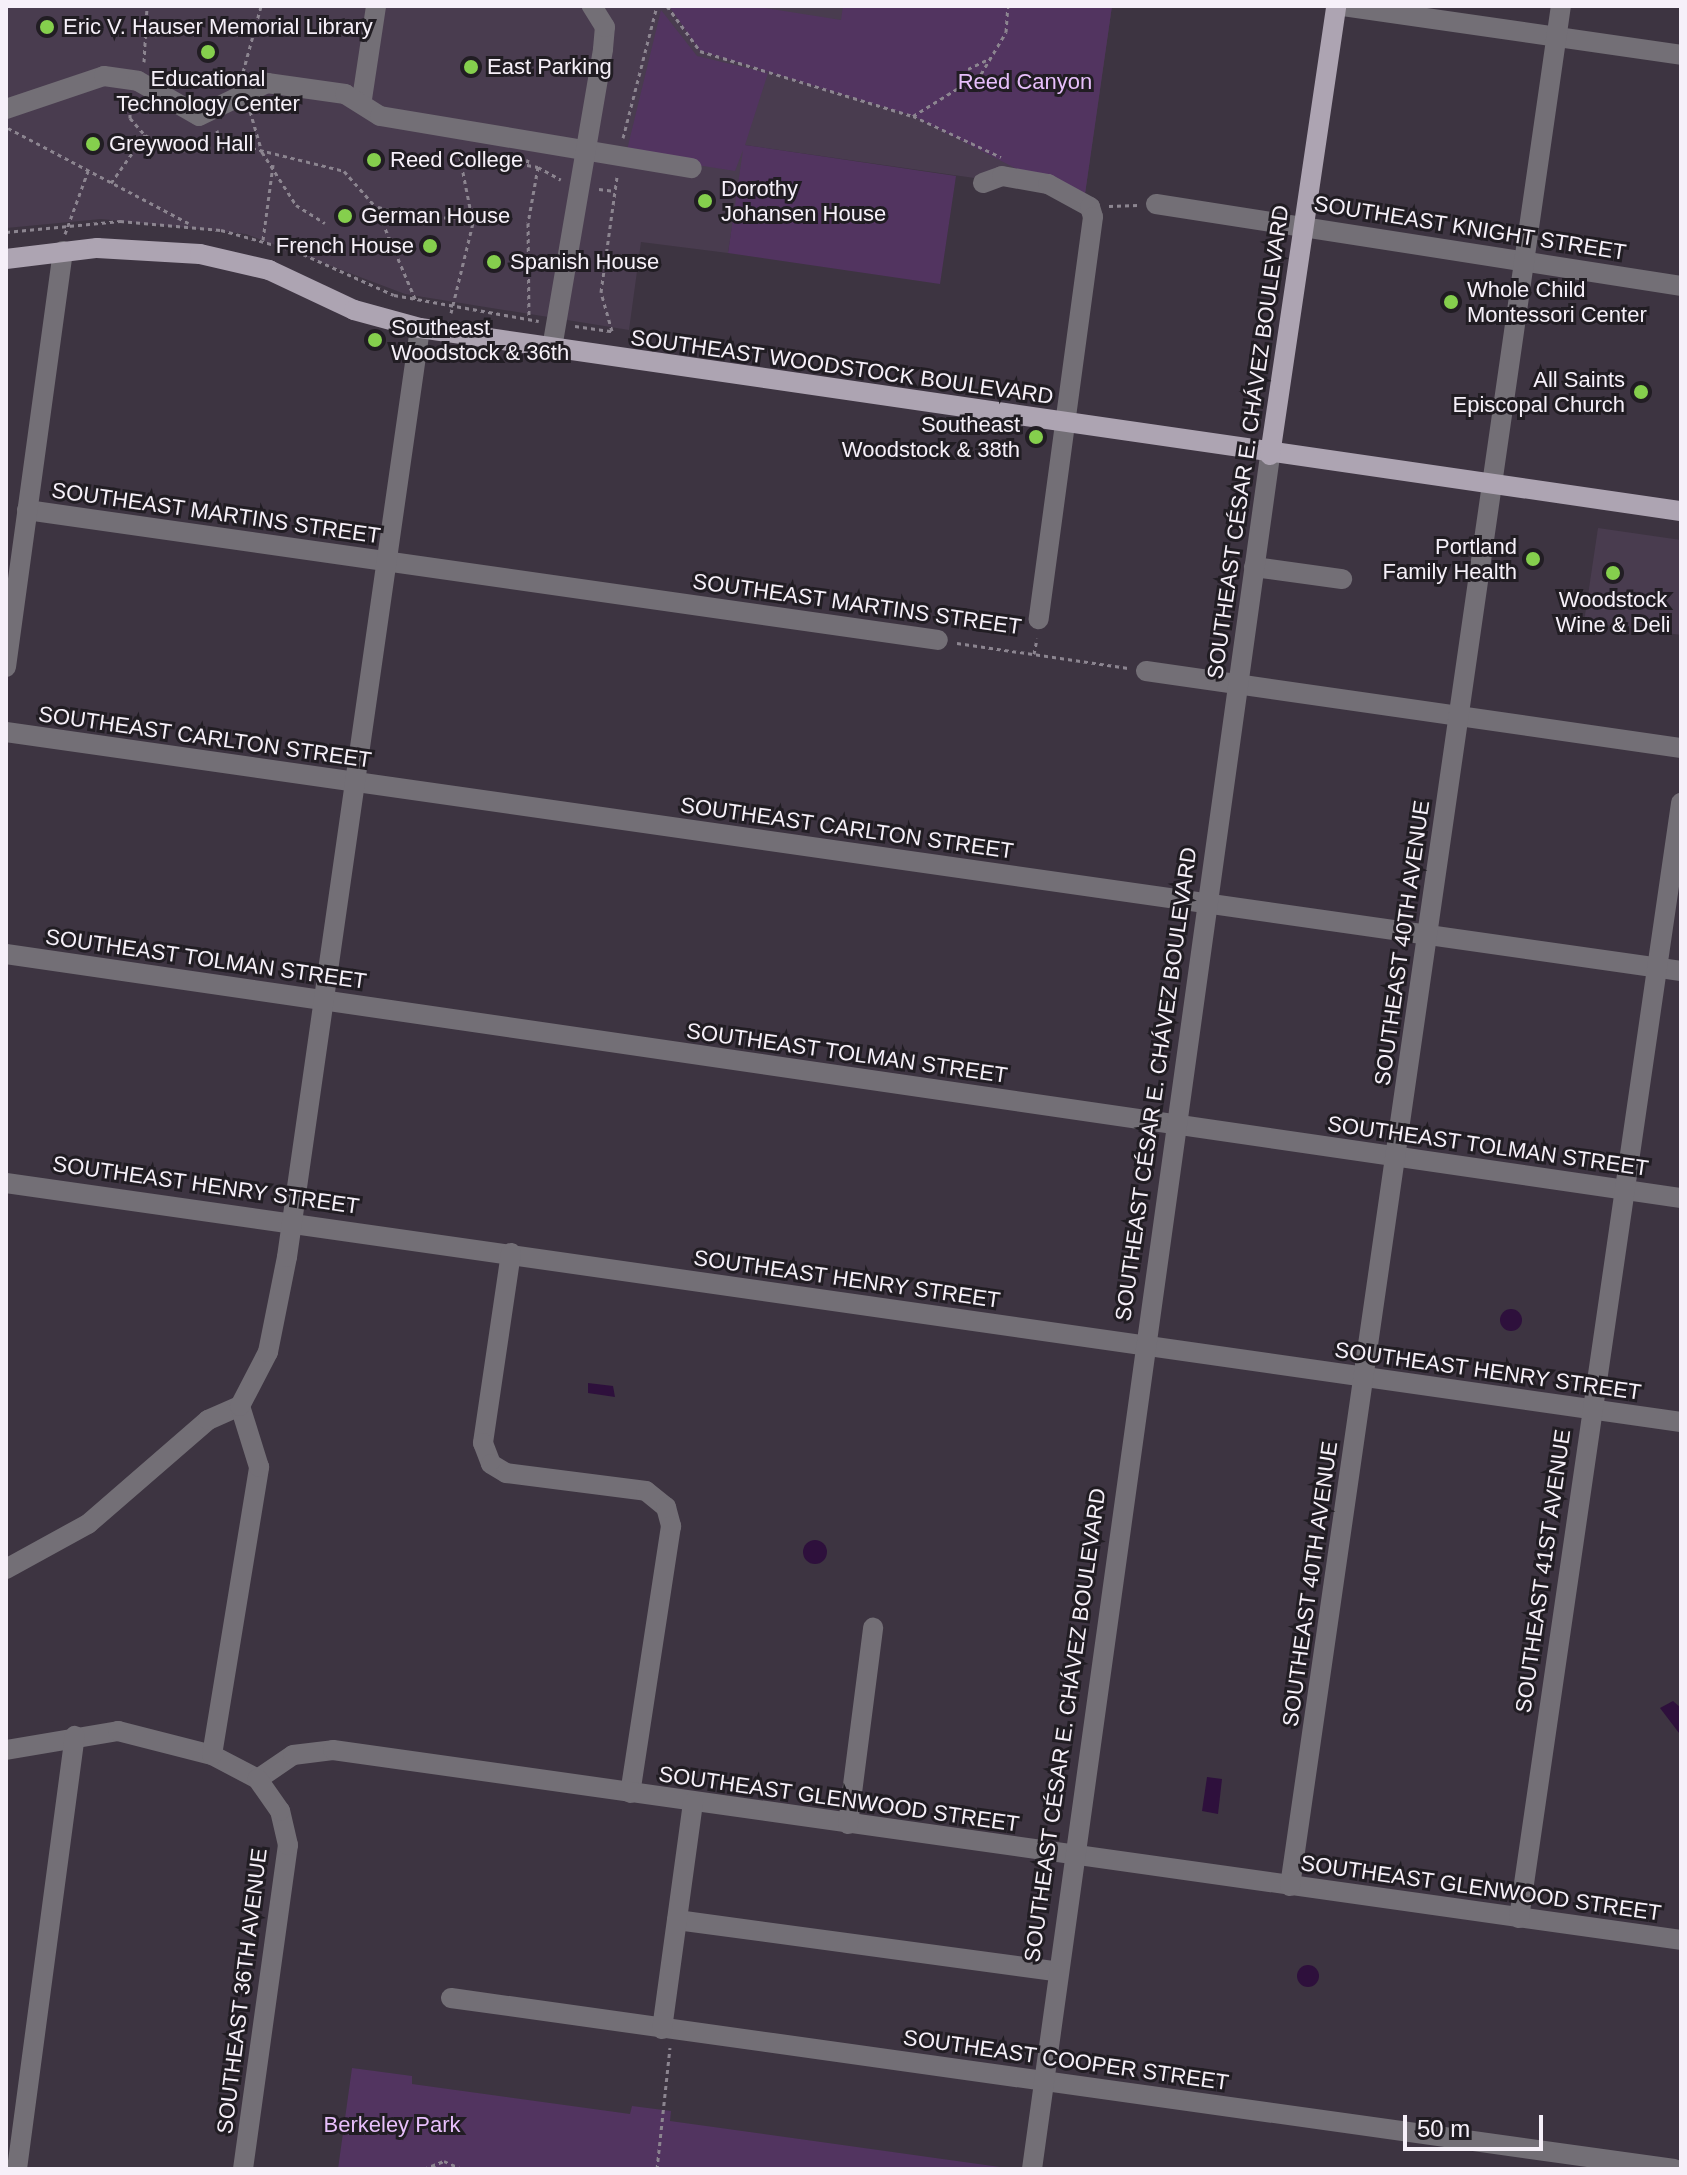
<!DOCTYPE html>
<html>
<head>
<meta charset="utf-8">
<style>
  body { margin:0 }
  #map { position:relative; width:1687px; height:2175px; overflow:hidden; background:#3d3441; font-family:Helvetica,sans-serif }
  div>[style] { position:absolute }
  .built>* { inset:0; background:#493c4f }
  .green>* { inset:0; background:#523460 }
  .water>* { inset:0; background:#2e103c }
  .round { border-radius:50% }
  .path>* { height:3px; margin-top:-1.5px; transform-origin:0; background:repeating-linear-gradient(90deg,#8c8590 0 4px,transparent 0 8px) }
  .minor>* { height:20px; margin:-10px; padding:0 10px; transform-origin:10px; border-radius:10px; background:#736f76 }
  .major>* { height:20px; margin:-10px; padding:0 10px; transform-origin:10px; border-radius:10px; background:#ada4b2 }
  .dots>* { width:22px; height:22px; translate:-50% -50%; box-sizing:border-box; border:4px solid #211d23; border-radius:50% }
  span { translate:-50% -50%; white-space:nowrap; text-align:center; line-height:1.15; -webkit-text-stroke:6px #211d23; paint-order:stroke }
  .poi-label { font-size:22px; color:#f6f0f9 }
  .left { translate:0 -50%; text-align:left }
  .right { translate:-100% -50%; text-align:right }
  .park-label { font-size:22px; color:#e7bffb }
  .street-label { font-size:22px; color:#f6f0f9 }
  .frame { position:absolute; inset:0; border:8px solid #f6f0f9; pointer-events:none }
  .scale { position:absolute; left:1403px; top:2115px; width:140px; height:36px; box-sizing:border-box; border:4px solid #f6f0f9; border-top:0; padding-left:10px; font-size:24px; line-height:28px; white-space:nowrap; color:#f6f0f9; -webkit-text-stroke:6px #211d23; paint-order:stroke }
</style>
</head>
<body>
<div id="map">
  <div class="built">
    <div style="clip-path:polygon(6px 6px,1112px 6px,1085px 194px,745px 145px,728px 253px,641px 242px,629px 330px,405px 294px,246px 234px,101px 219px,6px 228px)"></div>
    <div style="clip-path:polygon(1598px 528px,1681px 540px,1681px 635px,1584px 622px)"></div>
  </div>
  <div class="green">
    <div style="clip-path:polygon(669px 6px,752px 6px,841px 20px,843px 6px,1112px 6px,1085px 194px,1029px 175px,913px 116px,700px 51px)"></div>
    <div style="clip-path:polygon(661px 10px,697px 56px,768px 73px,745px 145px,956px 176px,940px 284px,728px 253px,743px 150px,735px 171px,626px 154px)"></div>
    <div style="clip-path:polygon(352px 2068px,412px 2076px,412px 2084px,630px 2114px,632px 2106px,671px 2111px,670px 2121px,1014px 2169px,338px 2169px)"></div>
  </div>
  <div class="water">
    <div class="round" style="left:1500px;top:1309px;width:22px;height:22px"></div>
    <div style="clip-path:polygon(588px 1383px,613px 1386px,615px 1397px,588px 1393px)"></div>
    <div class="round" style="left:803px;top:1540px;width:24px;height:24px"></div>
    <div style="clip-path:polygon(1673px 1701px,1681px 1708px,1679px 1733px,1660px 1708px)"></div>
    <div style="clip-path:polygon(1207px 1777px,1222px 1779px,1218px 1814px,1202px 1811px)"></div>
    <div class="round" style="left:1297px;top:1965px;width:22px;height:22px"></div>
  </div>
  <div class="path">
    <div style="left:667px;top:6px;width:56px;rotate:53.7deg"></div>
    <div style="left:700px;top:51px;width:223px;rotate:17deg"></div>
    <div style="left:913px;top:116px;width:97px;rotate:25deg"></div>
    <div style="left:144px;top:62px;width:56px;rotate:-86.9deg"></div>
    <div style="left:243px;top:72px;width:68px;rotate:-74.7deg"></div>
    <div style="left:963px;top:83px;width:15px;rotate:-70deg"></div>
    <div style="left:968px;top:69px;width:25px;rotate:-26deg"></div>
    <div style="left:130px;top:99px;width:19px;rotate:90deg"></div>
    <div style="left:130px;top:118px;width:23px;rotate:49deg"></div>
    <div style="left:145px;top:135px;width:34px;rotate:28deg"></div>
    <div style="left:175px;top:151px;width:44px;rotate:-5.2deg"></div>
    <div style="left:250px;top:111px;width:43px;rotate:73.7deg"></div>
    <div style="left:262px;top:152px;width:63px;rotate:57.3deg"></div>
    <div style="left:296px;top:205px;width:34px;rotate:32deg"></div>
    <div style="left:913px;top:116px;width:80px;rotate:-31.7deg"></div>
    <div style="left:981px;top:74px;width:49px;rotate:-59.2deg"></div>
    <div style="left:1006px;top:32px;width:26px;rotate:-86deg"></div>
    <div style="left:8px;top:128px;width:204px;rotate:27.8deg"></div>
    <div style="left:217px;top:130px;width:17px;rotate:80deg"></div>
    <div style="left:220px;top:147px;width:24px;rotate:-2deg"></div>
    <div style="left:244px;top:146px;width:103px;rotate:14deg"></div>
    <div style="left:344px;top:171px;width:48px;rotate:48.4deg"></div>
    <div style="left:376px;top:207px;width:102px;rotate:66.9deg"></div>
    <div style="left:623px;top:138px;width:136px;rotate:-75.6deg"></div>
    <div style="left:528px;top:159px;width:6px;rotate:99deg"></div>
    <div style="left:527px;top:165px;width:11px;rotate:10deg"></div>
    <div style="left:538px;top:167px;width:57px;rotate:100.1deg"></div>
    <div style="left:528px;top:223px;width:96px;rotate:89.4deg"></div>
    <div style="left:538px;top:167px;width:26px;rotate:29deg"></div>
    <div style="left:111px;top:183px;width:59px;rotate:-54.7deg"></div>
    <div style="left:599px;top:189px;width:16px;rotate:7deg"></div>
    <div style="left:1109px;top:206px;width:29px;rotate:-2deg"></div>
    <div style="left:378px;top:207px;width:43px;rotate:14.7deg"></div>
    <div style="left:420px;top:218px;width:52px;rotate:-1.1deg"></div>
    <div style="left:6px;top:232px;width:115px;rotate:-5.5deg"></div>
    <div style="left:120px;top:221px;width:101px;rotate:5.1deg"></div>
    <div style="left:221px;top:230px;width:78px;rotate:15.6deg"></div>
    <div style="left:296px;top:251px;width:107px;rotate:24.2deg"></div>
    <div style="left:394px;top:295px;width:147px;rotate:10.2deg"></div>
    <div style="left:65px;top:234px;width:67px;rotate:-69.9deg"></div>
    <div style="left:263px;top:240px;width:76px;rotate:-82.4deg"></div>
    <div style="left:451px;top:313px;width:93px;rotate:-76.3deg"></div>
    <div style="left:473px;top:223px;width:77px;rotate:-101.2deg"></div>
    <div style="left:575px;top:326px;width:37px;rotate:8deg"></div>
    <div style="left:612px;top:331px;width:41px;rotate:-105.8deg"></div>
    <div style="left:601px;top:292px;width:116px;rotate:-82.1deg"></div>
    <div style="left:957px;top:643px;width:173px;rotate:8.3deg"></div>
    <div style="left:1034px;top:654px;width:16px;rotate:-79deg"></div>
    <div style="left:424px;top:2169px;width:22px;rotate:-22deg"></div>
    <div style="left:444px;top:2161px;width:20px;rotate:24deg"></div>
    <div style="left:657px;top:2169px;width:122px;rotate:-83.9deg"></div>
  </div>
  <div class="minor">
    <div style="left:1343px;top:6px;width:342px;rotate:8.2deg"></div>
    <div style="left:362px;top:99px;width:94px;rotate:-81.4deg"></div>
    <div style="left:6px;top:109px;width:103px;rotate:-18.6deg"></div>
    <div style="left:104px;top:76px;width:34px;rotate:8deg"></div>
    <div style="left:138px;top:81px;width:70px;rotate:29.8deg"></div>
    <div style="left:199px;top:116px;width:76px;rotate:-25.9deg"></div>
    <div style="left:267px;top:83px;width:79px;rotate:8deg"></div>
    <div style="left:345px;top:94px;width:41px;rotate:32.2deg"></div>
    <div style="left:380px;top:116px;width:316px;rotate:9.5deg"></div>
    <div style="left:983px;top:183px;width:20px;rotate:-20deg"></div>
    <div style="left:1002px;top:176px;width:47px;rotate:9.9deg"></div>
    <div style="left:1048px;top:184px;width:48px;rotate:28.7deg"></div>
    <div style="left:1090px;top:207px;width:10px;rotate:73deg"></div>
    <div style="left:1093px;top:217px;width:406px;rotate:97.7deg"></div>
    <div style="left:1156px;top:204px;width:531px;rotate:8.88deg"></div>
    <div style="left:552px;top:348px;width:303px;rotate:-80.3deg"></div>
    <div style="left:603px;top:49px;width:22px;rotate:-85deg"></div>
    <div style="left:605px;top:27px;width:25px;rotate:-122deg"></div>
    <div style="left:27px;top:510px;width:920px;rotate:8.12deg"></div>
    <div style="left:1254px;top:567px;width:89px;rotate:7.8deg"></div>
    <div style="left:6px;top:667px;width:420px;rotate:-82.2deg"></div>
    <div style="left:1146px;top:671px;width:541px;rotate:8.19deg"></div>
    <div style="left:6px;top:732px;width:1692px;rotate:8.12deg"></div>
    <div style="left:6px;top:954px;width:1693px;rotate:8.29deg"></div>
    <div style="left:6px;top:1183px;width:1692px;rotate:8.12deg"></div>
    <div style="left:511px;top:1253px;width:192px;rotate:98.4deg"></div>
    <div style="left:483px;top:1443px;width:22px;rotate:69deg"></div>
    <div style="left:491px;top:1464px;width:17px;rotate:31deg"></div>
    <div style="left:506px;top:1473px;width:141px;rotate:7.3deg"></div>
    <div style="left:646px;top:1491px;width:26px;rotate:39deg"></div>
    <div style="left:666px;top:1507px;width:20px;rotate:75deg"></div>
    <div style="left:671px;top:1526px;width:270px;rotate:98.7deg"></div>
    <div style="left:6px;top:1569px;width:94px;rotate:-28.8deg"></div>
    <div style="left:88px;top:1524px;width:159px;rotate:-40.9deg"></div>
    <div style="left:208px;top:1420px;width:35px;rotate:-24deg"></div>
    <div style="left:6px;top:1750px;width:114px;rotate:-9.6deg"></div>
    <div style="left:118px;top:1731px;width:97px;rotate:14.3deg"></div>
    <div style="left:212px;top:1755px;width:52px;rotate:27.6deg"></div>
    <div style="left:258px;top:1779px;width:42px;rotate:-34.4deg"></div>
    <div style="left:293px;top:1755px;width:40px;rotate:-7.1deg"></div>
    <div style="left:333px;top:1750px;width:1361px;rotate:8.02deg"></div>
    <div style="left:212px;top:1755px;width:292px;rotate:-80.7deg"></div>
    <div style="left:259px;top:1467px;width:64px;rotate:-107.3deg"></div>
    <div style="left:240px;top:1406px;width:61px;rotate:-62.6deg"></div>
    <div style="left:268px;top:1352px;width:97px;rotate:-78.7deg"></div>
    <div style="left:287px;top:1257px;width:938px;rotate:-81.85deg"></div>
    <div style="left:848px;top:1824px;width:198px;rotate:-82.7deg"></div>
    <div style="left:1290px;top:1886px;width:1899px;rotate:-81.8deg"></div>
    <div style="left:1519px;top:1918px;width:1127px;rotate:-81.73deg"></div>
    <div style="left:677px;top:1920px;width:381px;rotate:7.7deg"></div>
    <div style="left:451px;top:1998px;width:1235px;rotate:7.96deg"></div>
    <div style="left:662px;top:2029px;width:229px;rotate:-82.2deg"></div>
    <div style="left:17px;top:2169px;width:437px;rotate:-82.4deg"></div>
    <div style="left:243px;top:2169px;width:327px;rotate:-82.1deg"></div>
    <div style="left:288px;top:1845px;width:35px;rotate:-103deg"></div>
    <div style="left:280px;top:1811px;width:39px;rotate:-125deg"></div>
    <div style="left:1032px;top:2169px;width:1730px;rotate:-82.09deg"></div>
  </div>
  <div class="major">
    <div style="left:6px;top:259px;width:92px;rotate:-6.9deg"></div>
    <div style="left:97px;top:248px;width:103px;rotate:3.3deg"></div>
    <div style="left:200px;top:254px;width:71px;rotate:13.1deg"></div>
    <div style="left:269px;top:270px;width:94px;rotate:25.2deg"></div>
    <div style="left:354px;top:310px;width:68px;rotate:15.3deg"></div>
    <div style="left:420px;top:328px;width:1274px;rotate:8.26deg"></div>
    <div style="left:1270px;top:455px;width:454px;rotate:-81.6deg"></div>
  </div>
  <div class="dots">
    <div style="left:47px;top:27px;background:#85cf4d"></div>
    <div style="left:208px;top:52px;background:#85cf4d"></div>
    <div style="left:471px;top:67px;background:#85cf4d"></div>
    <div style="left:93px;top:144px;background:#85cf4d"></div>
    <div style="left:374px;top:160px;background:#85cf4d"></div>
    <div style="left:705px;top:201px;background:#85cf4d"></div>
    <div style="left:345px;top:216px;background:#85cf4d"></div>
    <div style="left:430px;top:246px;background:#85cf4d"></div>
    <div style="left:494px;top:262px;background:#85cf4d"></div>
    <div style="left:1451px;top:302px;background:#85cf4d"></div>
    <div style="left:375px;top:340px;background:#85cf4d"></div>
    <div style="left:1641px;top:392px;background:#85cf4d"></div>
    <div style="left:1036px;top:437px;background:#85cf4d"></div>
    <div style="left:1533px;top:559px;background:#85cf4d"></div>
    <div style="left:1613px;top:573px;background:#85cf4d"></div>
  </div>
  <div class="poi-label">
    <span class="left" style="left:63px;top:27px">Eric V. Hauser Memorial Library</span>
    <span class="left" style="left:487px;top:67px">East Parking</span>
    <span style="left:208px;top:91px">Educational<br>Technology Center</span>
    <span class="left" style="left:109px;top:144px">Greywood Hall</span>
    <span class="left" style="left:390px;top:160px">Reed College</span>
    <span class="left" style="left:721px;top:201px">Dorothy<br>Johansen House</span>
    <span class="left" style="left:361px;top:216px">German House</span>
    <span class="right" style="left:414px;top:246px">French House</span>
    <span class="left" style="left:510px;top:262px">Spanish House</span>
    <span class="left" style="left:1467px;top:302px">Whole Child<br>Montessori Center</span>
    <span class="left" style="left:391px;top:340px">Southeast<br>Woodstock &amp; 36th</span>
    <span class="right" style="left:1625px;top:392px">All Saints<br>Episcopal Church</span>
    <span class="right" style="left:1020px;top:437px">Southeast<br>Woodstock &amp; 38th</span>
    <span class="right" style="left:1517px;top:559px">Portland<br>Family Health</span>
    <span style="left:1613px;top:612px">Woodstock<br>Wine &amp; Deli</span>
  </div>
  <div class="park-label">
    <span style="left:1025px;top:82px">Reed Canyon</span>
    <span style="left:392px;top:2125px">Berkeley Park</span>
  </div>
  <div class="street-label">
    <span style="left:1470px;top:228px;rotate:9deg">SOUTHEAST KNIGHT STREET</span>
    <span style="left:842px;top:367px;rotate:8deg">SOUTHEAST WOODSTOCK BOULEVARD</span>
    <span style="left:1248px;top:442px;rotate:-82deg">SOUTHEAST CÉSAR E. CHÁVEZ BOULEVARD</span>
    <span style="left:216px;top:513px;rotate:8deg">SOUTHEAST MARTINS STREET</span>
    <span style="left:857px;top:604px;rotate:8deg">SOUTHEAST MARTINS STREET</span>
    <span style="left:205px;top:737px;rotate:8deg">SOUTHEAST CARLTON STREET</span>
    <span style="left:847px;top:828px;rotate:8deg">SOUTHEAST CARLTON STREET</span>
    <span style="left:1402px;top:943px;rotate:-82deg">SOUTHEAST 40TH AVENUE</span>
    <span style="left:206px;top:959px;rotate:8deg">SOUTHEAST TOLMAN STREET</span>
    <span style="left:847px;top:1053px;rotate:8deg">SOUTHEAST TOLMAN STREET</span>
    <span style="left:1156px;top:1084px;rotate:-82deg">SOUTHEAST CÉSAR E. CHÁVEZ BOULEVARD</span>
    <span style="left:1488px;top:1146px;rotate:8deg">SOUTHEAST TOLMAN STREET</span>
    <span style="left:206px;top:1185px;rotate:8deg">SOUTHEAST HENRY STREET</span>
    <span style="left:847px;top:1279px;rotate:8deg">SOUTHEAST HENRY STREET</span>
    <span style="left:1488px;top:1371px;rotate:8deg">SOUTHEAST HENRY STREET</span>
    <span style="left:1543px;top:1571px;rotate:-82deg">SOUTHEAST 41ST AVENUE</span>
    <span style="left:1310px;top:1584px;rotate:-82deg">SOUTHEAST 40TH AVENUE</span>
    <span style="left:1065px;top:1725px;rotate:-82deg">SOUTHEAST CÉSAR E. CHÁVEZ BOULEVARD</span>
    <span style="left:839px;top:1799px;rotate:8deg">SOUTHEAST GLENWOOD STREET</span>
    <span style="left:1481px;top:1888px;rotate:8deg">SOUTHEAST GLENWOOD STREET</span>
    <span style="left:242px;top:1991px;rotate:-83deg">SOUTHEAST 36TH AVENUE</span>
    <span style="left:1066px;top:2060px;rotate:8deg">SOUTHEAST COOPER STREET</span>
  </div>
  <div class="frame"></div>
  <div class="scale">50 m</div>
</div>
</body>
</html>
